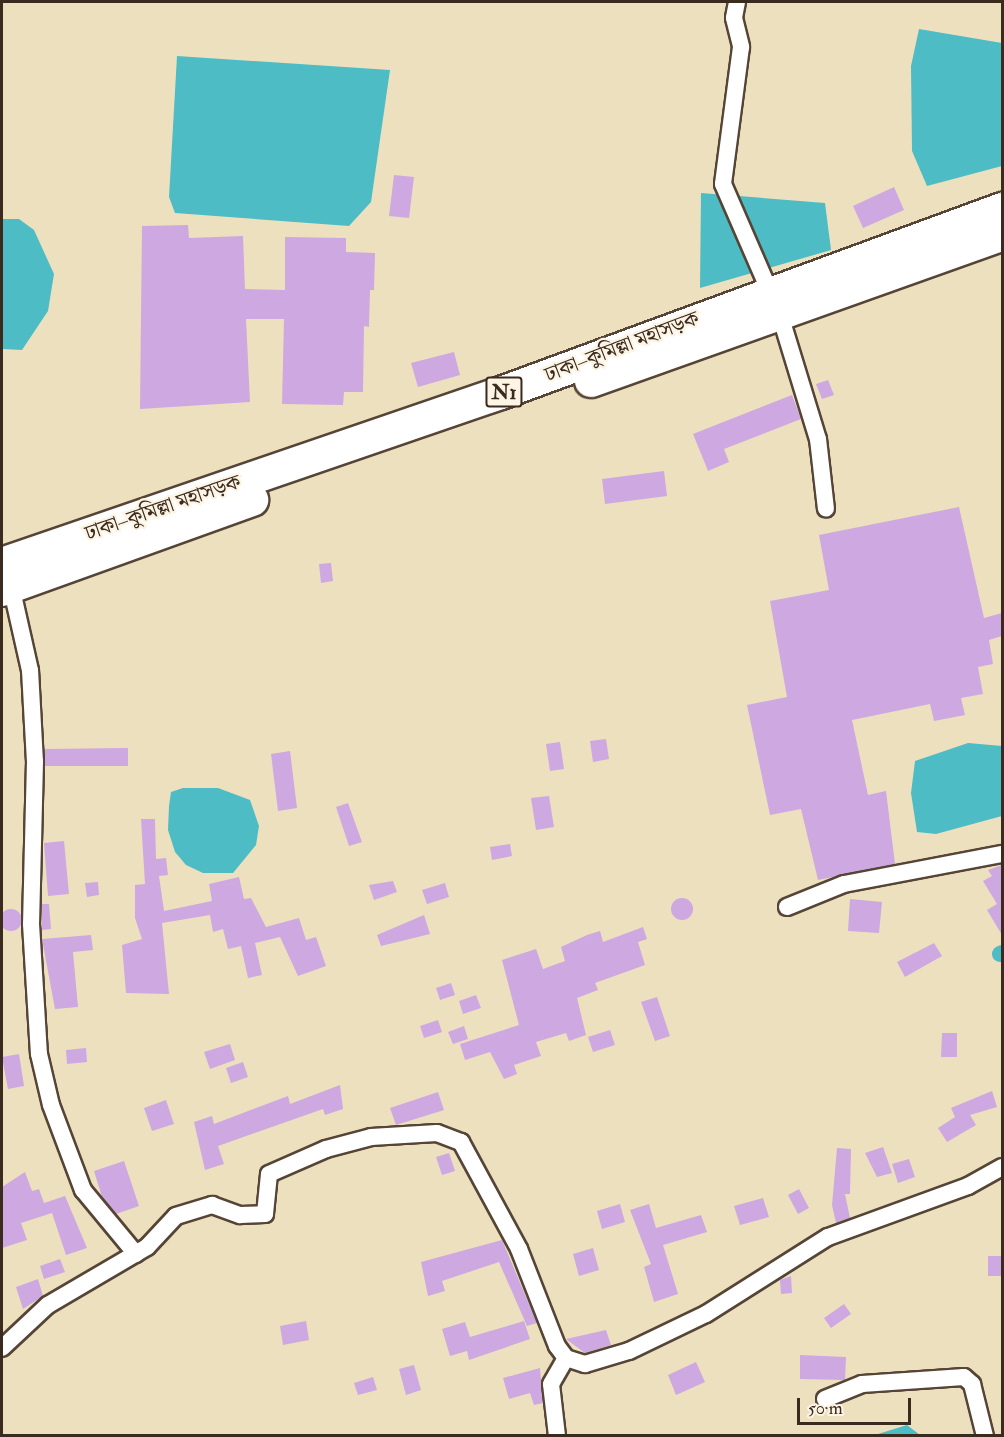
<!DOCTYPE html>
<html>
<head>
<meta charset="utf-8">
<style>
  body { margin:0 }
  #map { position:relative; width:1004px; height:1437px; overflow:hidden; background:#ede0bf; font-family:"IM FELL Double Pica","Noto Serif Bengali",serif }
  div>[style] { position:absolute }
  .water>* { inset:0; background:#4dbcc4 }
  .canal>* { height:16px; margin:-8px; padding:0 8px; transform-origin:8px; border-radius:8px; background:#4dbcc4 }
  .building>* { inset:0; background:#cda8e1 }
  .round { border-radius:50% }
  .roads { filter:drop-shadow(2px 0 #564536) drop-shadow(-2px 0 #564536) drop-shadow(0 2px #564536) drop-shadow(0 -2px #564536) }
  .street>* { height:16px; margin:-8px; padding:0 8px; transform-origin:8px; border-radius:8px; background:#fff }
  .highway>* { height:32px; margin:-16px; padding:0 16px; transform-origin:16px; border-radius:16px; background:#fff }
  span { translate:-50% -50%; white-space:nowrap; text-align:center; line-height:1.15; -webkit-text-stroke:4.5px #fcf5e5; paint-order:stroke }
  .shield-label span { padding:2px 4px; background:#fcf5e5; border:2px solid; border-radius:4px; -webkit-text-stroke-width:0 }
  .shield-label { font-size:20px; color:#3b2a1e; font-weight:700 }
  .street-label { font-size:21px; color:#3b2a1e }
  .frame { position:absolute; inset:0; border:3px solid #3b2a1e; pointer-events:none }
  .scale { position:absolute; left:797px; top:1398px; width:114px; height:27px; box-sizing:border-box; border:3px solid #3b2a1e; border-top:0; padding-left:8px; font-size:18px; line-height:21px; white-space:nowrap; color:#3b2a1e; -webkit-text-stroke:4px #fcf5e5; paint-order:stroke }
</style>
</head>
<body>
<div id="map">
  <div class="water">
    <div style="clip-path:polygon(919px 29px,1002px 43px,1002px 166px,927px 186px,912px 151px,911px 66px)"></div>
    <div style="clip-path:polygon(177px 56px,390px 70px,371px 202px,349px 226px,175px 213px,169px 197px)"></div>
    <div style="clip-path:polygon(701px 193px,825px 203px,831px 250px,700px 288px)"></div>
    <div style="clip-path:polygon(2px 219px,19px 219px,34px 230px,54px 274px,48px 311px,22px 350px,2px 349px)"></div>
    <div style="clip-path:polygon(968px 743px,1002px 746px,1002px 816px,936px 834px,917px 832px,911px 793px,915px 761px)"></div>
    <div style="clip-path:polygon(183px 788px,218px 788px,250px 800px,259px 826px,256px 845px,233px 873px,203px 873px,186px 865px,175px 852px,168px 830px,169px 806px,171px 792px)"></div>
    <div style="clip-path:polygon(907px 1425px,920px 1435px,874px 1435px,878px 1434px)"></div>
  </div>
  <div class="canal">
    <div style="left:1000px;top:954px;width:2px;rotate:-27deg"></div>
  </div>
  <div class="building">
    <div style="clip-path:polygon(394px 175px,414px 177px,409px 218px,389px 216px)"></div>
    <div style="clip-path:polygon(894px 187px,904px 210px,863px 228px,853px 206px)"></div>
    <div style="clip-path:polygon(188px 225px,189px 238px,243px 236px,245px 289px,285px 290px,285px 237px,346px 238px,346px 252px,375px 253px,374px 290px,370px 290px,369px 327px,364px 326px,363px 392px,344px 392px,343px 405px,282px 404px,284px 319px,246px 319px,250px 402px,140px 409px,142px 226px)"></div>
    <div style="clip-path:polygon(454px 352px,460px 375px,418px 387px,411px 363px)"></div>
    <div style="clip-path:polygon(828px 380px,834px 395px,822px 399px,816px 384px)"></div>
    <div style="clip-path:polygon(792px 395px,801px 419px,724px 449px,729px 462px,708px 471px,693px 434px)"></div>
    <div style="clip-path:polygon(664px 471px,667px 496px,605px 504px,602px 479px)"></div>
    <div style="clip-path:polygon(959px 507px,984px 618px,1002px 613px,1002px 636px,989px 640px,993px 664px,978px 667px,983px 694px,961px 698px,965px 715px,934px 721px,930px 704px,852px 720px,868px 795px,886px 791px,895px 864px,818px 880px,801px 809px,770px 815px,747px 705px,787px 697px,770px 601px,829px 590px,819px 535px)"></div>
    <div style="clip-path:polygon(331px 563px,333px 581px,321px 583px,319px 564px)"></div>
    <div style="clip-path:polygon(606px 739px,609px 759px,593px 762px,590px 741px)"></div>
    <div style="clip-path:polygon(560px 742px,564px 769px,550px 771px,546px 744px)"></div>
    <div style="clip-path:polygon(128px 748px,128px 766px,45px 766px,45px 749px)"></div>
    <div style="clip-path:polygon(290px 751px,297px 808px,278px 811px,271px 754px)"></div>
    <div style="clip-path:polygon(549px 796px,554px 827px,536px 830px,531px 798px)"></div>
    <div style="clip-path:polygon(348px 803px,362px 842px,349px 846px,336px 807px)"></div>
    <div style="clip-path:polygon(141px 819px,155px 819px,156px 859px,166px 858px,168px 875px,159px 876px,164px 911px,212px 901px,209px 884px,239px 877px,244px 899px,251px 898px,266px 927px,299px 918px,306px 940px,316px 937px,326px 966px,298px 976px,280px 937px,255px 943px,262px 975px,248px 978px,241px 946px,228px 949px,223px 929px,213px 932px,210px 915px,162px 923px,169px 994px,126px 993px,122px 945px,142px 939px,135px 918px,135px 885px,145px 884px)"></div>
    <div style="clip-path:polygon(64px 841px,69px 894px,48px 896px,44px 843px)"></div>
    <div style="clip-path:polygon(510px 844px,512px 856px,492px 860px,490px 847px)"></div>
    <div style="clip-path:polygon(1002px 865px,1002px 935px,987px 910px,997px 904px,983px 881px,992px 876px,988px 870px)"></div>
    <div style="clip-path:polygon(393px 881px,397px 892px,374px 900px,369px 885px)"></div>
    <div style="clip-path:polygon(98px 882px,99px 895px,87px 897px,85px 883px)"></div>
    <div style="clip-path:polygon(445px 883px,449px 897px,427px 904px,422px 890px)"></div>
    <div class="round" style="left:671px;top:898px;width:22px;height:22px"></div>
    <div style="clip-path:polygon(850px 899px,882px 902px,879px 933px,848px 931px)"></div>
    <div style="clip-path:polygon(42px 904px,49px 904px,51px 929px,42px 930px)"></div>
    <div class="round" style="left:0;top:909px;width:22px;height:22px"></div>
    <div style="clip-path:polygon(424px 915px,430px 934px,381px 946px,377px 935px)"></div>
    <div style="clip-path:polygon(643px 927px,647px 939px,638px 942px,645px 965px,595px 983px,598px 990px,577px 998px,586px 1035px,569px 1041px,566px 1033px,536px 1042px,541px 1056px,514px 1065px,517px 1074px,504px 1079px,490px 1052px,465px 1060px,460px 1044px,519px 1025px,502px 960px,536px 949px,543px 969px,565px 961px,561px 947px,587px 935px,600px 931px,603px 942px)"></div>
    <div style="clip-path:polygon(91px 935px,93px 950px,73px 952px,78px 1007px,55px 1009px,42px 939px)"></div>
    <div style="clip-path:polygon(934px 943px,942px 956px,905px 977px,897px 962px)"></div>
    <div style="clip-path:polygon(451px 983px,455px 995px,440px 1000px,436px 988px)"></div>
    <div style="clip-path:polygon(476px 995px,481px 1008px,463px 1014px,459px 1001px)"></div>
    <div style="clip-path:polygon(657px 997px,670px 1036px,655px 1041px,641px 1002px)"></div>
    <div style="clip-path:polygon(438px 1020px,442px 1032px,424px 1038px,420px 1026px)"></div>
    <div style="clip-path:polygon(464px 1026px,468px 1039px,453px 1044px,448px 1032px)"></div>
    <div style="clip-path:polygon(610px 1030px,615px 1045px,593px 1052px,588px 1037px)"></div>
    <div style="clip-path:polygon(942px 1033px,957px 1033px,957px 1057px,941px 1057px)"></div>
    <div style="clip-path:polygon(230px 1044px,235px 1060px,210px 1069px,204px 1052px)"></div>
    <div style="clip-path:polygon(86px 1048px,87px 1062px,67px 1064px,66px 1050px)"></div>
    <div style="clip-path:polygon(19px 1054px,24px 1086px,8px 1089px,2px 1057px)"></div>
    <div style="clip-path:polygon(243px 1062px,248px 1077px,231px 1083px,226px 1068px)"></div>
    <div style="clip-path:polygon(340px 1085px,343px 1109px,325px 1115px,323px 1109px,218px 1146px,224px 1164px,205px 1170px,194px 1122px,212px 1116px,214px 1124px,288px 1096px,290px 1104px)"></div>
    <div style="clip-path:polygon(992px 1091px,997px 1107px,970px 1115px,976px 1125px,947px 1142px,938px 1128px,955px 1117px,951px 1108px)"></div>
    <div style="clip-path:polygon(438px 1092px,444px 1110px,396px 1125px,390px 1108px)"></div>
    <div style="clip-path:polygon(166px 1100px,174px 1124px,152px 1131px,144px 1108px)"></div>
    <div style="clip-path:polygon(883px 1147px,892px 1173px,877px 1177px,865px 1153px)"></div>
    <div style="clip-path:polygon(837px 1148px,851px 1149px,850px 1194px,845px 1194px,850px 1218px,836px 1223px,832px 1205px)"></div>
    <div style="clip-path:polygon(449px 1153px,455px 1171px,442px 1175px,436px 1157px)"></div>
    <div style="clip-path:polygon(909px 1159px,915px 1177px,898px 1183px,892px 1164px)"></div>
    <div style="clip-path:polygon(124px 1161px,139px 1206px,116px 1214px,102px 1197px,94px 1171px)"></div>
    <div style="clip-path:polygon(25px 1172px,32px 1191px,39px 1189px,44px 1203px,65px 1196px,87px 1248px,66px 1255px,52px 1213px,21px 1223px,27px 1240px,2px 1248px,2px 1187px)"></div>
    <div style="clip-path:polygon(799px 1189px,809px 1208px,798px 1214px,788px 1195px)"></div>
    <div style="clip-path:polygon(763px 1198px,769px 1217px,740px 1225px,734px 1206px)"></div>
    <div style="clip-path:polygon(620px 1204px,625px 1222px,602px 1229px,597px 1211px)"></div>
    <div style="clip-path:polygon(649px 1204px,656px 1228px,701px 1215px,707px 1232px,663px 1245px,678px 1294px,654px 1302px,644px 1267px,651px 1264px,630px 1210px)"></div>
    <div style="clip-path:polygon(502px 1240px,537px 1323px,527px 1326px,499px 1262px,442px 1281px,445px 1291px,428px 1296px,421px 1262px)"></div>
    <div style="clip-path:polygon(593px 1248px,599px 1270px,579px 1276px,573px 1254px)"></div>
    <div style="clip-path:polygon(988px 1256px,1002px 1256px,1002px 1276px,988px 1276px)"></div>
    <div style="clip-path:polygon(60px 1259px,65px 1272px,44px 1279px,40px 1266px)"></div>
    <div style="clip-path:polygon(791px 1276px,792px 1293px,781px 1294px,780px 1280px)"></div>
    <div style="clip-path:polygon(38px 1279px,43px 1296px,23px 1309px,16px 1287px)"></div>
    <div style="clip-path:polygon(844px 1304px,851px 1314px,831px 1328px,824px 1318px)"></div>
    <div style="clip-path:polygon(306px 1321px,309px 1340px,283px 1345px,280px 1326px)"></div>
    <div style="clip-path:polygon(524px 1321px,530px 1339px,469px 1360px,467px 1351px,450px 1356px,442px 1329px,465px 1322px,470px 1337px)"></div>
    <div style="clip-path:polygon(606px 1330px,611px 1345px,585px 1353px,566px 1339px)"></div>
    <div style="clip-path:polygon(800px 1355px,846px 1357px,845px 1380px,800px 1379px)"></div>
    <div style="clip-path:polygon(696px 1362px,705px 1382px,676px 1395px,668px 1375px)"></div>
    <div style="clip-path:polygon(414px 1365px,421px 1390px,406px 1395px,399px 1369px)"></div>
    <div style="clip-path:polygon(540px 1368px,543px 1403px,534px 1405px,530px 1393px,509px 1399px,503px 1378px)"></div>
    <div style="clip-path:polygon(373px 1377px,377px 1390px,358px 1395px,354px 1383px)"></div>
  </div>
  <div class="roads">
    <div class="street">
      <div style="left:737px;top:2px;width:16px;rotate:101deg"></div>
      <div style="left:734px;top:18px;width:30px;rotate:76deg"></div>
      <div style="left:741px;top:47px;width:138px;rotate:97.5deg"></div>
      <div style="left:723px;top:184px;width:118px;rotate:66.5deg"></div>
      <div style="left:780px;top:315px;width:130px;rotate:73deg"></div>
      <div style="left:818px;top:439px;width:70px;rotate:83.5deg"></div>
      <div style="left:11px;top:586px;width:86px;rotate:77.3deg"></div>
      <div style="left:30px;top:670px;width:91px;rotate:86.9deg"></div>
      <div style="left:35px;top:761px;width:163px;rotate:91.4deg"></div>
      <div style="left:31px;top:924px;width:130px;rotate:86.5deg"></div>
      <div style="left:39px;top:1054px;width:52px;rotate:76.8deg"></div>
      <div style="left:51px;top:1105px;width:91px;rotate:69.4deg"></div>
      <div style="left:83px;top:1190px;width:83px;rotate:50.4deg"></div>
      <div style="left:787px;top:907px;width:61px;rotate:-22deg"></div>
      <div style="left:844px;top:884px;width:161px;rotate:-10.8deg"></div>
      <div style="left:2px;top:1348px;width:63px;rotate:-43.1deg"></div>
      <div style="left:48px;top:1305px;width:115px;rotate:-30.4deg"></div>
      <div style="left:147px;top:1247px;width:42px;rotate:-46.9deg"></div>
      <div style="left:176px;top:1216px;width:38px;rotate:-17deg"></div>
      <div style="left:212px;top:1205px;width:30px;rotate:20deg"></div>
      <div style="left:240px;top:1215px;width:25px;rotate:-2deg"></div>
      <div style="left:265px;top:1214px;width:40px;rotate:-84.3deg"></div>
      <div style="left:269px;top:1174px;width:62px;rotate:-23.7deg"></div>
      <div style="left:326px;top:1149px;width:47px;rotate:-14.9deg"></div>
      <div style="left:371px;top:1137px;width:66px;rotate:-3.5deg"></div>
      <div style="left:437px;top:1133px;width:26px;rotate:21deg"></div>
      <div style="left:461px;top:1142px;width:122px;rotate:61.5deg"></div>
      <div style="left:519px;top:1249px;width:104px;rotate:68.6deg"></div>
      <div style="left:557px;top:1346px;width:15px;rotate:53deg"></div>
      <div style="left:566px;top:1358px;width:20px;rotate:18deg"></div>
      <div style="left:585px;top:1364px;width:46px;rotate:-16.5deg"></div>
      <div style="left:629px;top:1351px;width:85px;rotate:-25.7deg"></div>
      <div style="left:706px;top:1314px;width:144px;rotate:-32.3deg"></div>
      <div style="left:828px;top:1237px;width:149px;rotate:-20deg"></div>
      <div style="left:968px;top:1186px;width:39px;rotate:-29deg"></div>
      <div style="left:825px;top:1399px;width:40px;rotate:-22deg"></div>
      <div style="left:862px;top:1384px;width:102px;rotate:-3.9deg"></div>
      <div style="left:964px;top:1377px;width:11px;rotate:41deg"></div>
      <div style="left:972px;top:1384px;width:54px;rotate:76deg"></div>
      <div style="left:557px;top:1436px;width:52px;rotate:-96.6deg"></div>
      <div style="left:551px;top:1384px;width:30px;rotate:-60deg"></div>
    </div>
    <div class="highway">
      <div style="left:591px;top:381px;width:436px;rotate:-19.6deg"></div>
      <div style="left:2px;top:564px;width:527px;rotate:-18.92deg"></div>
      <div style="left:501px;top:393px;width:534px;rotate:-20.17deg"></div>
      <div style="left:2px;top:590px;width:266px;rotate:-19.8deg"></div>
    </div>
  </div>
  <div class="shield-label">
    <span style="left:504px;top:392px">N1</span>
  </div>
  <div class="street-label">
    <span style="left:622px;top:347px;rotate:-21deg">ঢাকা–কুমিল্লা মহাসড়ক</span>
    <span style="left:163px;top:508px;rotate:-19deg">ঢাকা–কুমিল্লা মহাসড়ক</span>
  </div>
  <div class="frame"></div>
  <div class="scale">50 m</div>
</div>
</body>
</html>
